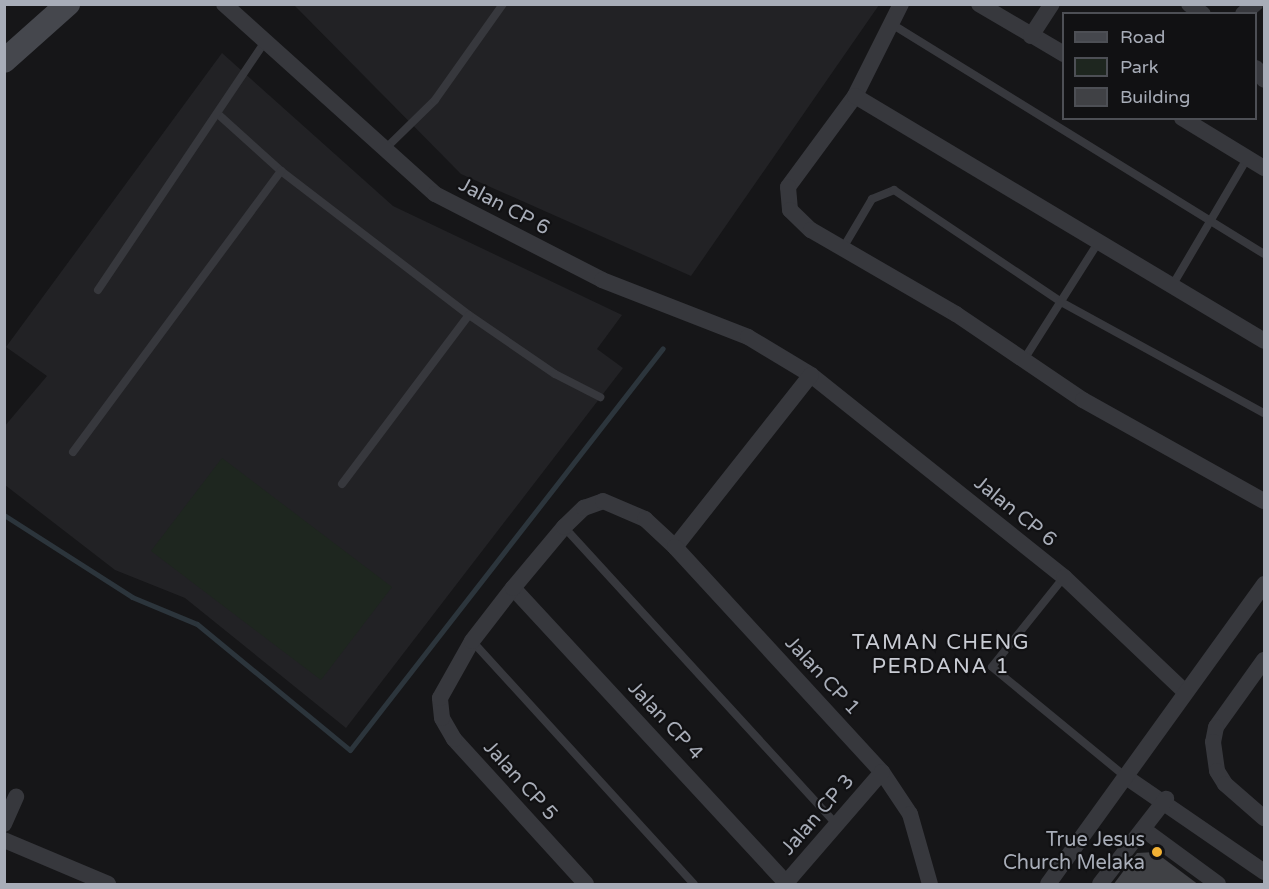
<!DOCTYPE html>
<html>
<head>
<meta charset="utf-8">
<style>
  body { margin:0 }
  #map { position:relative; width:1269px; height:889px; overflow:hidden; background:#161618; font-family:"Varela Round",sans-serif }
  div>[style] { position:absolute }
  .built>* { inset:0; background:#222225 }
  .green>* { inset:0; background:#1e261f }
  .stream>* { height:5px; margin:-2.5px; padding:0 2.5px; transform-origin:2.5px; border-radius:2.5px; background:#2c353c }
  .building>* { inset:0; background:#404145 }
  .service>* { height:8px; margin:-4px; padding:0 4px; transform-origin:4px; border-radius:4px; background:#37383d }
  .minor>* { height:16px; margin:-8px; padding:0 8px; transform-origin:8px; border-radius:8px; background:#37383d }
  .secondary>* { height:24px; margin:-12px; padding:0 12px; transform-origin:12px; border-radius:12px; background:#45474d }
  .dots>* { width:16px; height:16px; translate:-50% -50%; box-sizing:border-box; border:3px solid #111113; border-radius:50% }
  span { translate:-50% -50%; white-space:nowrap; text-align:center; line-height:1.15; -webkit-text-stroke:4.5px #111113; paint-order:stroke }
  .street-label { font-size:20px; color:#a8adb8 }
  .poi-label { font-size:20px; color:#a8adb8 }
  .right { translate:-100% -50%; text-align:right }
  .neighbourhood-label { font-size:21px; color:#c9ccd4; letter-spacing:1.5px }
  .frame { position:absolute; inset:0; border:6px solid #a8adb8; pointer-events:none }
  .legend { position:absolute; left:1062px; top:12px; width:195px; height:108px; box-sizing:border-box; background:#111113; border:2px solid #4d4f55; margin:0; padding:8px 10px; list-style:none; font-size:18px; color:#a8adb8 }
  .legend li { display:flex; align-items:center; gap:12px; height:30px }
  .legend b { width:30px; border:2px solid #4d4f55 }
</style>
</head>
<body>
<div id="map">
  <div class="built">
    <div style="clip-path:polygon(294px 5px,879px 5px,691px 276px,461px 174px)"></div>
    <div style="clip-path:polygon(222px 53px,393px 206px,622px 315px,597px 349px,623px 368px,346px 728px,185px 598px,115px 570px,5px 485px,4px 427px,47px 376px,6px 347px)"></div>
  </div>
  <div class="green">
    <div style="clip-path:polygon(222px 458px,392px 587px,321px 680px,151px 551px)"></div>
  </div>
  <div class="stream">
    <div style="left:4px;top:515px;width:152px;rotate:32.6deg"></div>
    <div style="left:132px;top:597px;width:70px;rotate:22.6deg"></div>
    <div style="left:197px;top:624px;width:198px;rotate:39.5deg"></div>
    <div style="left:350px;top:750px;width:509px;rotate:-52.1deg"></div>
  </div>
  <div class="building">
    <div style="clip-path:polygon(1155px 852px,1199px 885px,1113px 885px,1137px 853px)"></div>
  </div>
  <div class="service">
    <div style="left:890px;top:23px;width:440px;rotate:31.7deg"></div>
    <div style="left:219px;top:115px;width:84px;rotate:42.1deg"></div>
    <div style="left:281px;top:171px;width:237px;rotate:37.5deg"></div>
    <div style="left:469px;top:315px;width:104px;rotate:34.5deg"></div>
    <div style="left:555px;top:374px;width:51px;rotate:27.1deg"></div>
    <div style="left:385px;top:149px;width:70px;rotate:-44.4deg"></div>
    <div style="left:435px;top:100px;width:118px;rotate:-54.7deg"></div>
    <div style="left:843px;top:248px;width:57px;rotate:-59.4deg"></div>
    <div style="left:872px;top:199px;width:24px;rotate:-22deg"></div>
    <div style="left:894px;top:190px;width:201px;rotate:33.8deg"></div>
    <div style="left:1061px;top:302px;width:231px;rotate:28.7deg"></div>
    <div style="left:1172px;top:286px;width:150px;rotate:-59.5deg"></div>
    <div style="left:98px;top:290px;width:298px;rotate:-56.1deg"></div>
    <div style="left:1023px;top:361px;width:140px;rotate:-57.6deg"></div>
    <div style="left:73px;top:452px;width:350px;rotate:-53.5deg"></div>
    <div style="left:342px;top:484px;width:211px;rotate:-53.1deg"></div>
    <div style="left:564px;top:527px;width:406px;rotate:47.5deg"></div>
    <div style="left:1064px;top:577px;width:115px;rotate:128.7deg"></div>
    <div style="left:992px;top:667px;width:173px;rotate:39.4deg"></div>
    <div style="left:472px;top:641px;width:329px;rotate:47.6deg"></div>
  </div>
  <div class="minor">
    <div style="left:224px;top:4px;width:284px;rotate:42deg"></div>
    <div style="left:435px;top:194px;width:188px;rotate:27.2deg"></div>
    <div style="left:602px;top:280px;width:157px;rotate:21.3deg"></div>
    <div style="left:748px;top:337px;width:74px;rotate:31.1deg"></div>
    <div style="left:811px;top:375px;width:324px;rotate:38.6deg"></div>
    <div style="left:1064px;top:577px;width:167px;rotate:43.5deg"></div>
    <div style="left:901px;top:4px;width:103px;rotate:116.6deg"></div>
    <div style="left:855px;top:96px;width:113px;rotate:126.4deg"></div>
    <div style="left:788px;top:187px;width:23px;rotate:85deg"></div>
    <div style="left:790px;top:210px;width:29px;rotate:44deg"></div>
    <div style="left:811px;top:230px;width:168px;rotate:30.1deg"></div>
    <div style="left:956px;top:314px;width:153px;rotate:34.1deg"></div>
    <div style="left:1083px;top:400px;width:207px;rotate:29.2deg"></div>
    <div style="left:979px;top:4px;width:99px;rotate:30.5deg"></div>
    <div style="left:1189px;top:4px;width:17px;rotate:36deg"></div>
    <div style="left:1243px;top:14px;width:16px;rotate:-40deg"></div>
    <div style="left:1031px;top:36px;width:38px;rotate:-57deg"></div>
    <div style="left:1256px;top:68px;width:14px;rotate:56deg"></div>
    <div style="left:855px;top:96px;width:477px;rotate:30.9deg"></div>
    <div style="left:1182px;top:118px;width:96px;rotate:31.4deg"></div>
    <div style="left:675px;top:547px;width:219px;rotate:-51.7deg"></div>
    <div style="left:513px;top:588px;width:402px;rotate:47.2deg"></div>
    <div style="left:1264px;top:660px;width:82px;rotate:125.6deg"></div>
    <div style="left:1216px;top:727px;width:15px;rotate:101deg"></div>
    <div style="left:1213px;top:742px;width:29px;rotate:82deg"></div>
    <div style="left:1217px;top:771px;width:15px;rotate:58deg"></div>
    <div style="left:1225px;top:784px;width:52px;rotate:41.1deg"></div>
    <div style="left:1126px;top:777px;width:168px;rotate:34.5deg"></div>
    <div style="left:4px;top:824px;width:30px;rotate:-66deg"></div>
    <div style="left:1143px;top:829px;width:93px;rotate:36.3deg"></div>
    <div style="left:4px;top:840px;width:113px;rotate:22.9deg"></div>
    <div style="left:586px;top:884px;width:196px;rotate:-132.3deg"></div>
    <div style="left:454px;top:739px;width:24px;rotate:-120deg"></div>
    <div style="left:442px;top:718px;width:20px;rotate:-96deg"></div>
    <div style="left:440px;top:698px;width:65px;rotate:-60.7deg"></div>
    <div style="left:472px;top:641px;width:67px;rotate:-52.3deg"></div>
    <div style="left:513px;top:588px;width:80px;rotate:-50.1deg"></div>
    <div style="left:564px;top:527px;width:28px;rotate:-44deg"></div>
    <div style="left:584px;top:508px;width:20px;rotate:-20deg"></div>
    <div style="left:603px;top:501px;width:46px;rotate:23.2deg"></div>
    <div style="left:645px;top:519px;width:41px;rotate:43deg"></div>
    <div style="left:675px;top:547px;width:306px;rotate:47.4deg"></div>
    <div style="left:882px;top:772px;width:50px;rotate:56.3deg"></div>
    <div style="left:910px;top:814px;width:73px;rotate:74.1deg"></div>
    <div style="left:785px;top:884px;width:148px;rotate:-49.1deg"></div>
    <div style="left:1048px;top:884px;width:370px;rotate:-54.2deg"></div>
    <div style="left:1100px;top:884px;width:108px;rotate:-52.2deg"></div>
  </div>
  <div class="secondary">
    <div style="left:4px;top:61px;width:86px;rotate:-41.7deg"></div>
  </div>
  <div class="dots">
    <div style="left:1157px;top:852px;background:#f2b134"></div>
  </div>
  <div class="street-label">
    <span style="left:504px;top:207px;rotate:28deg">Jalan CP 6</span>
    <span style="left:1015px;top:512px;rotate:39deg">Jalan CP 6</span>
    <span style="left:822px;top:676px;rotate:47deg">Jalan CP 1</span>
    <span style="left:665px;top:721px;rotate:47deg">Jalan CP 4</span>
    <span style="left:520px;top:781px;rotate:48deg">Jalan CP 5</span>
    <span style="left:818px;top:815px;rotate:-49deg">Jalan CP 3</span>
  </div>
  <div class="poi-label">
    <span class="right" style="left:1145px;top:852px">True Jesus<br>Church Melaka</span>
  </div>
  <div class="neighbourhood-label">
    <span style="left:941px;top:655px">TAMAN CHENG<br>PERDANA 1</span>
  </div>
  <div class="frame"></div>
  <ul class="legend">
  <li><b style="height:8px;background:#45474d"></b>Road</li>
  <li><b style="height:16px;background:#1e261f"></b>Park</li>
  <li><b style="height:16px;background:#404145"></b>Building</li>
  </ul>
</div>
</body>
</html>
